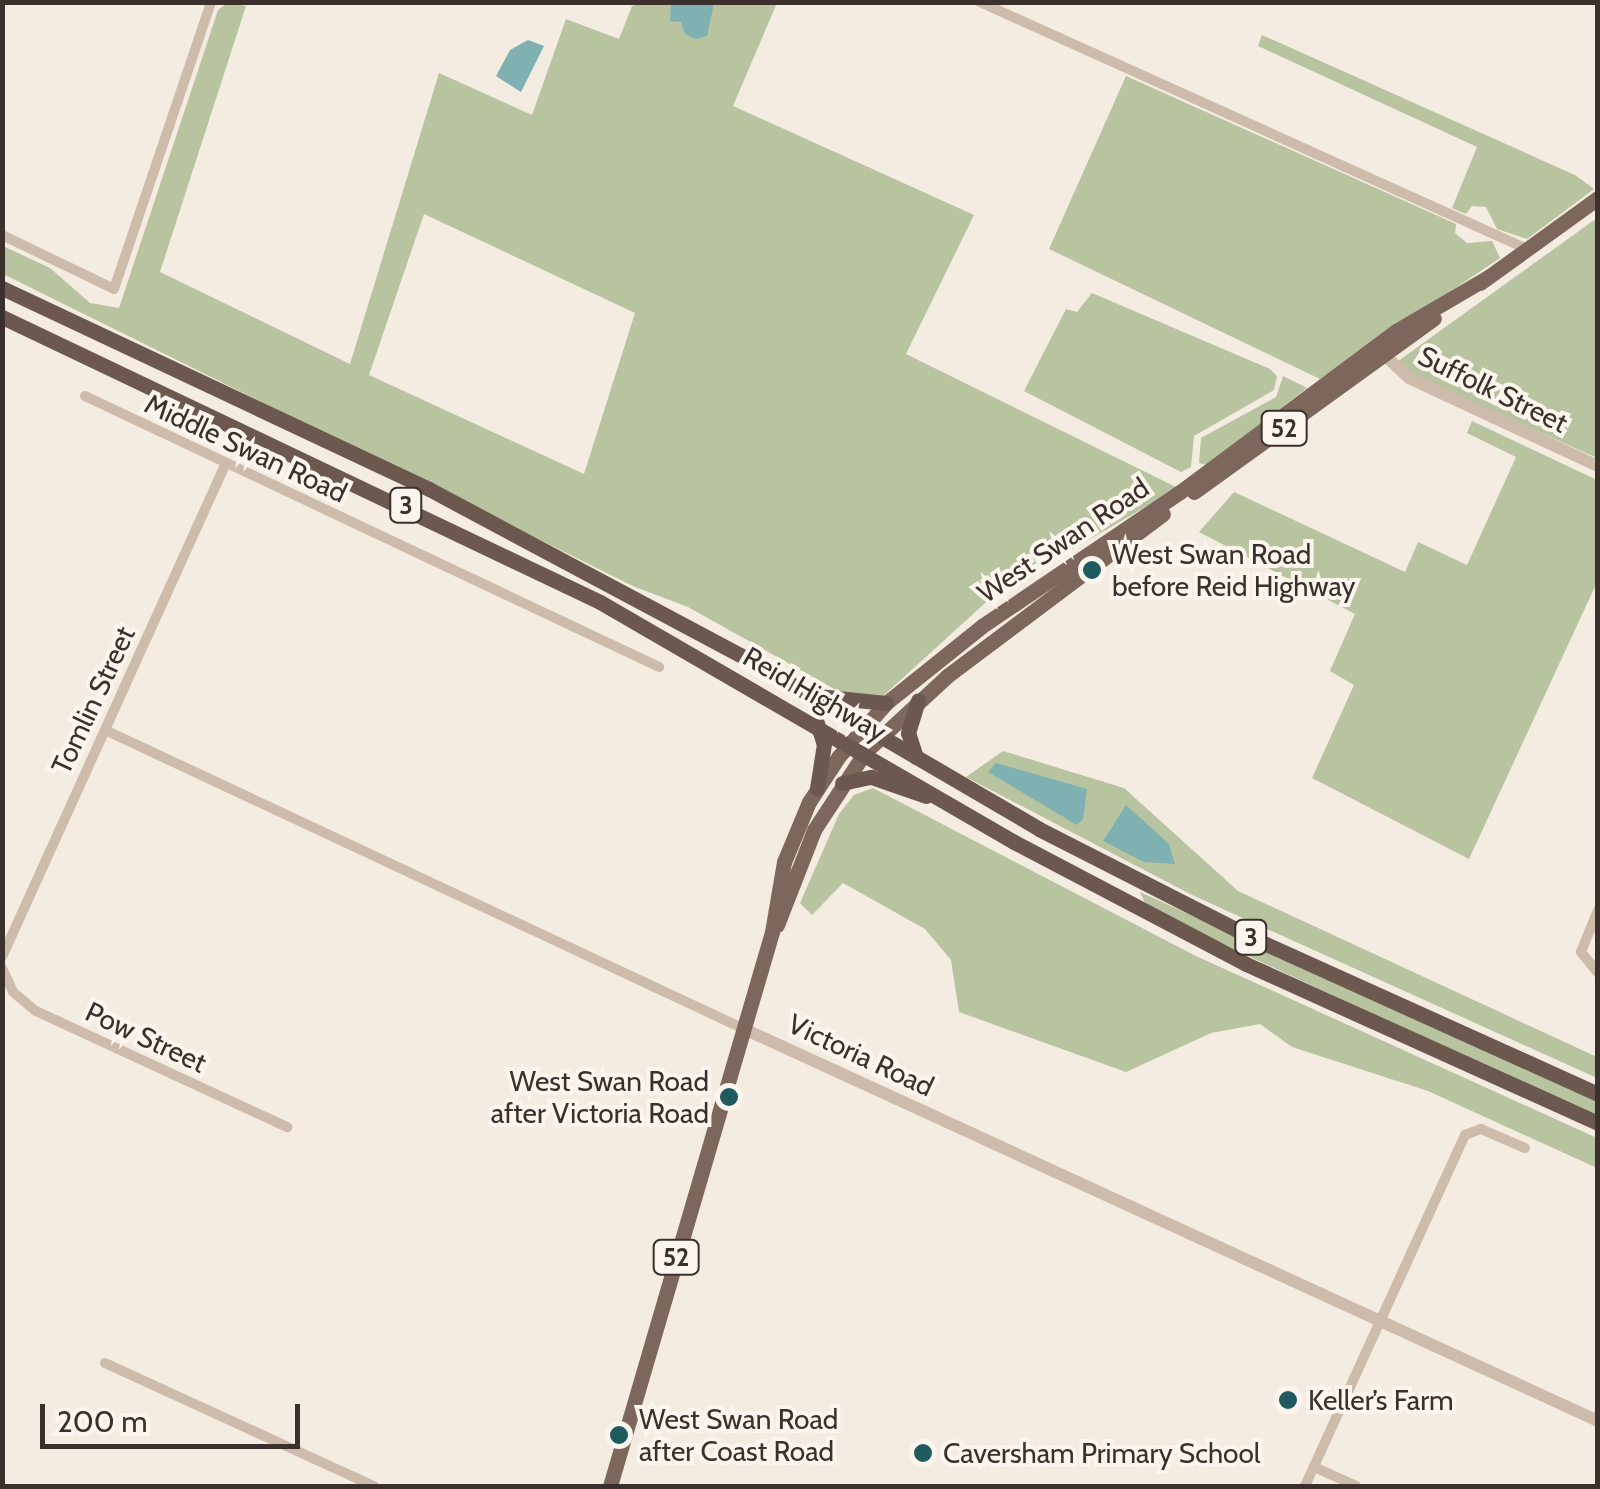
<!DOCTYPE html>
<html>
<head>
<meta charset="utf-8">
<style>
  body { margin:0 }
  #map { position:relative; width:1600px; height:1489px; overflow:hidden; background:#f4ebe1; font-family:Cabin,sans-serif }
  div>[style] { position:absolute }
  .green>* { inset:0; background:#b8c4a0 }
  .water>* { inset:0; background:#7fb0b2 }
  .minor>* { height:10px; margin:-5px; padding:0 5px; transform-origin:5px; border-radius:5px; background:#cdbbac }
  .tertiary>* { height:12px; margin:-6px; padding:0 6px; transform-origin:6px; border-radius:6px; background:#cdbbac }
  .primary>* { height:15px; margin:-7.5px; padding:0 7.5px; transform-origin:7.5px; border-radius:7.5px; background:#7d675c }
  .trunk>* { height:15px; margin:-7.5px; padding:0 7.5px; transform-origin:7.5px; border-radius:7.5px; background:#6c584f }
  .dots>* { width:28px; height:28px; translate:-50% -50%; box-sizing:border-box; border:5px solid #fbf5ee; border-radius:50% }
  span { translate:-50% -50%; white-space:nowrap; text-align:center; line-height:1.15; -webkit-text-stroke:8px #fbf5ee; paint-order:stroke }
  .shield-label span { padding:2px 8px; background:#fbf5ee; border:2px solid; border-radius:8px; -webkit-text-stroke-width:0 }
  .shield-label { font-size:25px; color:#3b302b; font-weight:700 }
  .street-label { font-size:28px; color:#3b302b }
  .poi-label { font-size:28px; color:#3b302b }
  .left { translate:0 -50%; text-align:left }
  .right { translate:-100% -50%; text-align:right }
  .frame { position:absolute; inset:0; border:5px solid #3b302b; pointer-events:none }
  .scale { position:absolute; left:40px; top:1404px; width:260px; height:45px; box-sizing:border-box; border:5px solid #3b302b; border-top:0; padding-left:12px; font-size:30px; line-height:35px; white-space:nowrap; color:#3b302b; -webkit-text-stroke:8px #fbf5ee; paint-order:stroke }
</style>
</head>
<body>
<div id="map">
  <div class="green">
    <div style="clip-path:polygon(evenodd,227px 3px,246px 6px,160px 272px,350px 364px,439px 73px,532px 115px,566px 19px,619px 39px,632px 6px,641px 3px,777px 3px,733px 106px,974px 215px,906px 354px,1178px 488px,994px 595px,883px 696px,845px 695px,688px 607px,635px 587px,3px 274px,3px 246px,50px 268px,90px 303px,119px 308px,218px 10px,227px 3px,424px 214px,635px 313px,584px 474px,369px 375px,424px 214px)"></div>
    <div style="clip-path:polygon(1262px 35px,1575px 175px,1594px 189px,1527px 239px,1497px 229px,1486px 207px,1472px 206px,1466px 214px,1452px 208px,1477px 147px,1258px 46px)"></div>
    <div style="clip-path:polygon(1126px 76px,1456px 224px,1455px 233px,1467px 243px,1492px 241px,1500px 258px,1320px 379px,1049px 249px)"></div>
    <div style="clip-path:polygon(1597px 218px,1597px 458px,1423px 380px,1397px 362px)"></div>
    <div style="clip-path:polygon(1092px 293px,1270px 369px,1277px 376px,1274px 390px,1194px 436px,1191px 467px,1181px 472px,1024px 391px,1066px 309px,1077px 312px)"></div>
    <div style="clip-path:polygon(1283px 376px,1307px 388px,1207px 465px,1199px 463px,1201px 438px,1276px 397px)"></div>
    <div style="clip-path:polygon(1472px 421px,1597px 480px,1598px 580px,1469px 859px,1312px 778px,1354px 685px,1330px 671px,1355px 614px,1199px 532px,1234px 492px,1405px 572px,1418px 542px,1467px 565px,1516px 457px,1467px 433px)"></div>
    <div style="clip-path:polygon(1003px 751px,1124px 788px,1238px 891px,1597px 1057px,1597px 1078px,1192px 895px,966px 777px)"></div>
    <div style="clip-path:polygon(873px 788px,1196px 956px,1597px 1138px,1597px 1168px,1428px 1091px,1292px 1047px,1260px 1024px,1211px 1033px,1126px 1072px,959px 1012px,951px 960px,925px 929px,843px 883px,812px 915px,800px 903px,839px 814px,854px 795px)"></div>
    <div style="clip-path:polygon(1140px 892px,1597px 1100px,1597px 1118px,1186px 927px,1147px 907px)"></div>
  </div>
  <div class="water">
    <div style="clip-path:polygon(671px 3px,714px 3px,707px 36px,696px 39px,685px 34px,681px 22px,670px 21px)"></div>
    <div style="clip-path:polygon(528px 40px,544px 46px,521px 92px,496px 76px,510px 50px)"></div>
    <div style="clip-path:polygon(996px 763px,1087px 789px,1083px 819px,1077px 825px,988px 772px)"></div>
    <div style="clip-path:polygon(1126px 805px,1169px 844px,1175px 864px,1144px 862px,1103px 841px)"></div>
  </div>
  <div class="minor">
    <div style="left:980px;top:2px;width:600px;rotate:24.3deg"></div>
    <div style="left:2px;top:235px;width:124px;rotate:25.7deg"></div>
    <div style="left:114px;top:289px;width:303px;rotate:-71.3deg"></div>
    <div style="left:85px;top:396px;width:635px;rotate:25.27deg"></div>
    <div style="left:105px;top:730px;width:703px;rotate:25.07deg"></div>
    <div style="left:1598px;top:910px;width:45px;rotate:112deg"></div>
    <div style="left:1581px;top:952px;width:27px;rotate:51deg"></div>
    <div style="left:2px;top:957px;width:542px;rotate:-65.61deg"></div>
    <div style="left:2px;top:968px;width:26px;rotate:65deg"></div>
    <div style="left:13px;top:992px;width:30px;rotate:40deg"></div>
    <div style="left:36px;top:1011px;width:277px;rotate:24.8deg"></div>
    <div style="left:105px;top:1363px;width:296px;rotate:24.6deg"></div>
    <div style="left:1314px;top:1467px;width:46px;rotate:24.3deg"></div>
    <div style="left:1305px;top:1486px;width:386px;rotate:-65.5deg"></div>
    <div style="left:1465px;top:1135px;width:17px;rotate:-21deg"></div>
    <div style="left:1481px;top:1129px;width:48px;rotate:23.4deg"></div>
  </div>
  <div class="tertiary">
    <div style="left:1377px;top:348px;width:44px;rotate:43.2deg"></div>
    <div style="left:1409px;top:378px;width:208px;rotate:25deg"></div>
    <div style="left:742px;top:1028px;width:942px;rotate:24.66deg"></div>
  </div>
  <div class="primary">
    <div style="left:1480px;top:283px;width:145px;rotate:-35.8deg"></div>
    <div style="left:1194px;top:492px;width:296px;rotate:-35.9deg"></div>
    <div style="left:777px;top:925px;width:102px;rotate:-68.7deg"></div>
    <div style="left:814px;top:830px;width:93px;rotate:-56.8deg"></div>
    <div style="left:865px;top:752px;width:112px;rotate:-42.8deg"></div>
    <div style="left:947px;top:676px;width:270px;rotate:-36.9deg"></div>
    <div style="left:610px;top:1486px;width:577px;rotate:-73.7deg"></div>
    <div style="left:772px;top:932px;width:71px;rotate:-80.3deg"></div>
    <div style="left:784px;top:862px;width:65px;rotate:-67.4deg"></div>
    <div style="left:809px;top:802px;width:55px;rotate:-56.9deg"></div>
    <div style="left:839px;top:756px;width:71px;rotate:-48.4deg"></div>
    <div style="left:886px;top:703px;width:123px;rotate:-38.7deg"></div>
    <div style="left:982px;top:626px;width:239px;rotate:-34.1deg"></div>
    <div style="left:1180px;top:492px;width:269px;rotate:-36.7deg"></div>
    <div style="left:1396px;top:331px;width:107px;rotate:-30.4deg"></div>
  </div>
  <div class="trunk">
    <div style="left:2px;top:288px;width:472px;rotate:25.2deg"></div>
    <div style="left:429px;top:489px;width:380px;rotate:28.1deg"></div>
    <div style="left:764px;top:668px;width:319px;rotate:30.3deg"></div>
    <div style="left:1039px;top:829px;width:245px;rotate:27deg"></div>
    <div style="left:1257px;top:940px;width:374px;rotate:24.3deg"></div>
    <div style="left:2px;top:317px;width:662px;rotate:25.48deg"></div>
    <div style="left:600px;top:602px;width:479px;rotate:30.1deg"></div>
    <div style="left:1014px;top:842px;width:262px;rotate:27.7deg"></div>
    <div style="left:1246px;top:964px;width:386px;rotate:24.3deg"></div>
    <div style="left:818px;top:696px;width:68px;rotate:5.9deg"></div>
    <div style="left:817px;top:723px;width:22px;rotate:72deg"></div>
    <div style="left:824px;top:744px;width:45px;rotate:99deg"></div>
    <div style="left:916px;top:757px;width:25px;rotate:-108deg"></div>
    <div style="left:908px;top:733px;width:34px;rotate:-73deg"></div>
    <div style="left:842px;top:783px;width:30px;rotate:-12deg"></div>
    <div style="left:871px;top:777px;width:58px;rotate:19.1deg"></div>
  </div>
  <div class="dots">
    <div style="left:1092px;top:570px;background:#1f5a5e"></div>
    <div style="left:729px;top:1097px;background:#1f5a5e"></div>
    <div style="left:1288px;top:1400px;background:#1f5a5e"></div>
    <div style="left:619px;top:1435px;background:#1f5a5e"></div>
    <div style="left:923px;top:1453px;background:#1f5a5e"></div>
  </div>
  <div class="shield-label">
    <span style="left:1284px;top:428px">52</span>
    <span style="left:406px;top:505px">3</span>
    <span style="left:1251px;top:937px">3</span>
    <span style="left:676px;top:1257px">52</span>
  </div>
  <div class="street-label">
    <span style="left:1493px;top:389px;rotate:26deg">Suffolk Street</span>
    <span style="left:246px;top:448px;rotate:25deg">Middle Swan Road</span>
    <span style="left:1063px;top:540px;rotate:-34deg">West Swan Road</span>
    <span style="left:815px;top:694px;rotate:30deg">Reid Highway</span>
    <span style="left:93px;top:700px;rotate:-65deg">Tomlin Street</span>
    <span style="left:146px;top:1037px;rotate:25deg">Pow Street</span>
    <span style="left:861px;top:1055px;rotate:25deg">Victoria Road</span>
  </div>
  <div class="poi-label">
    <span class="left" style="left:1112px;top:570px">West Swan Road<br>before Reid Highway</span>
    <span class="right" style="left:709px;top:1097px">West Swan Road<br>after Victoria Road</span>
    <span class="left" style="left:1308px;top:1400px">Keller’s Farm</span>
    <span class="left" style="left:639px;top:1435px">West Swan Road<br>after Coast Road</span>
    <span class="left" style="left:943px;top:1453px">Caversham Primary School</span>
  </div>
  <div class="frame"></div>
  <div class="scale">200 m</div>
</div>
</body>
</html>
